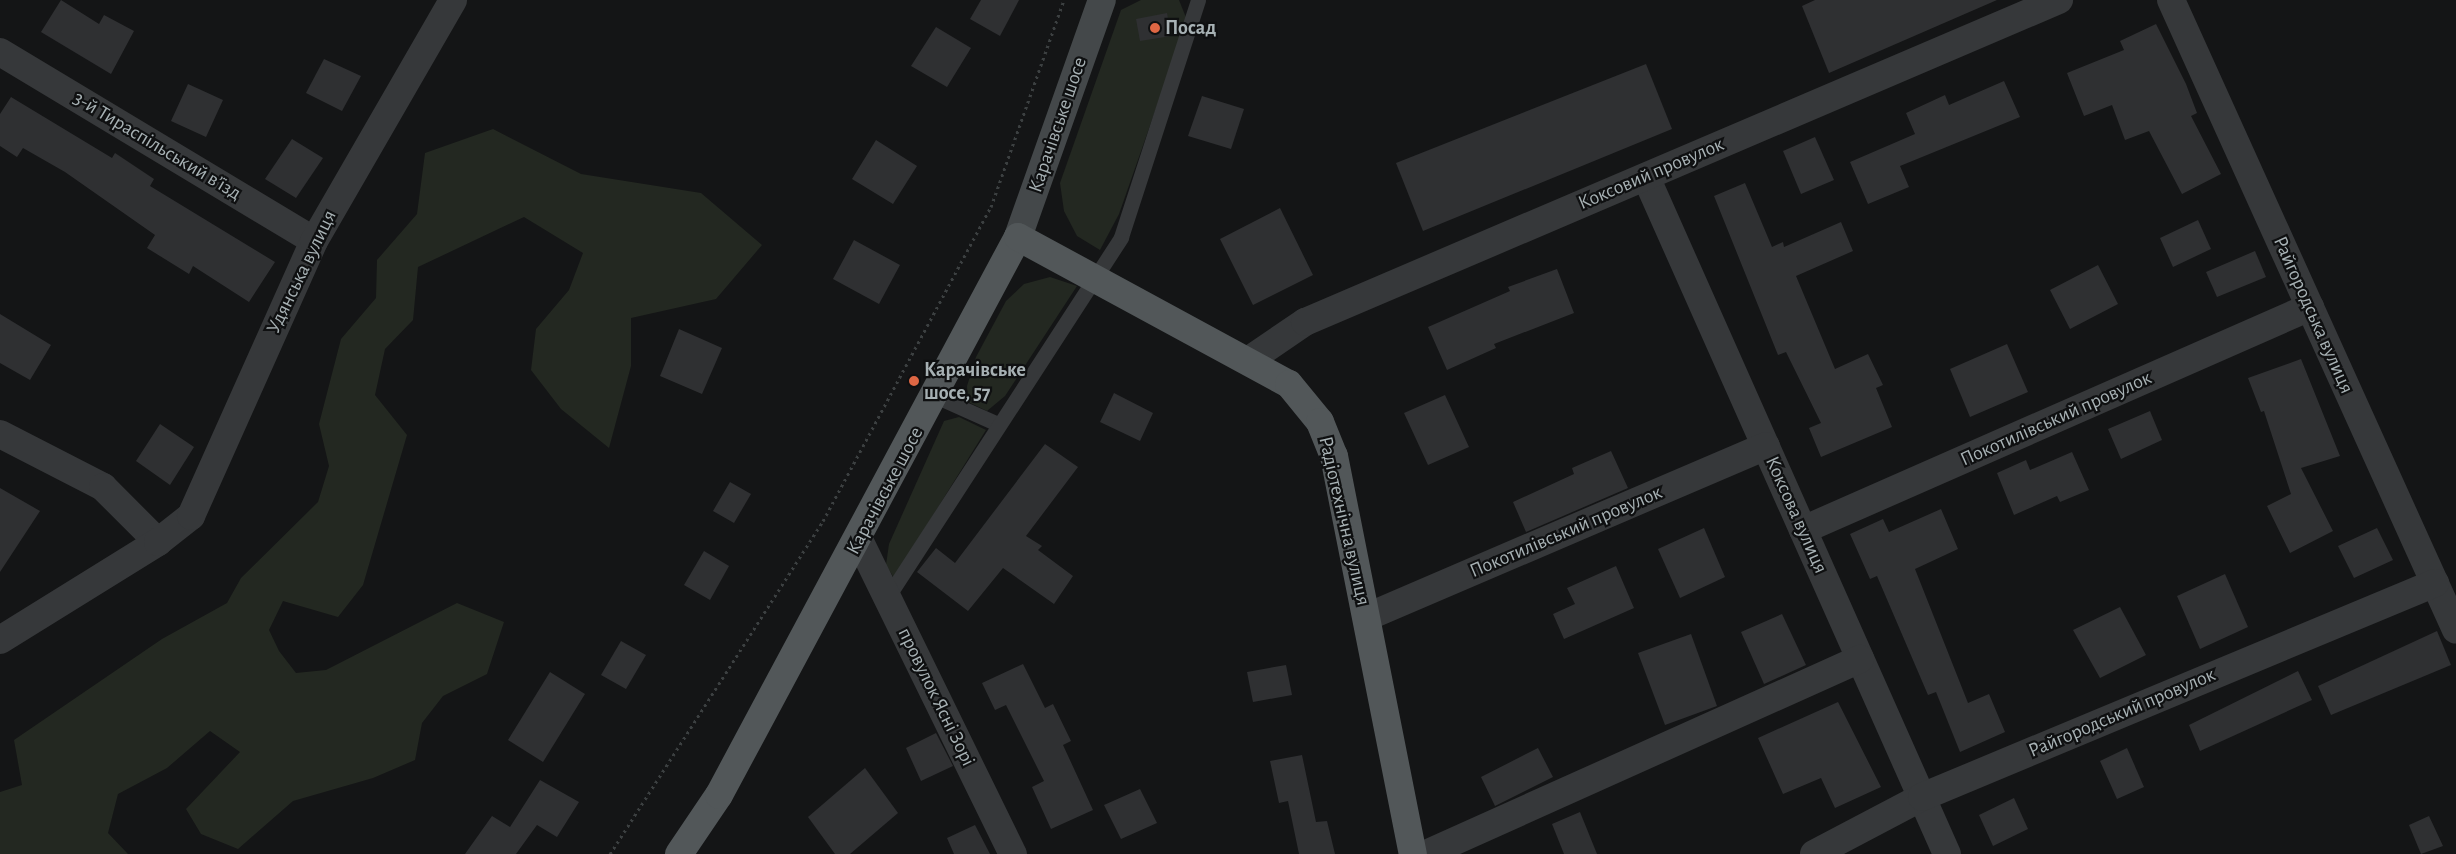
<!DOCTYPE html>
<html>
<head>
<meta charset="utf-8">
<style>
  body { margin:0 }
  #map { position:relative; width:2456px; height:854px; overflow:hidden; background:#141516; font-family:"Alegreya Sans",sans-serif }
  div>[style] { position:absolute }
  .green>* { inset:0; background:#232821 }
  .building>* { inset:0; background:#2f3032 }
  .path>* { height:3px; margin-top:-1.5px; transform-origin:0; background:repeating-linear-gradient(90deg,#3c4041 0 2.5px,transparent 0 6.5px) }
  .service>* { height:15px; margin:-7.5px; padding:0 7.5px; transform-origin:7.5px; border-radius:7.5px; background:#36383a }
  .minor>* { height:28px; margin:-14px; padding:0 14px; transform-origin:14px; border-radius:14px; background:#36383a }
  .secondary>* { height:28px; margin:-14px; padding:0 14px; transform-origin:14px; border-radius:14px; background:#44484a }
  .primary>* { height:28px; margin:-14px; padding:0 14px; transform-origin:14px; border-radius:14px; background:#525759 }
  .dots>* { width:14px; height:14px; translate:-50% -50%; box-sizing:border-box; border:2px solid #0f1011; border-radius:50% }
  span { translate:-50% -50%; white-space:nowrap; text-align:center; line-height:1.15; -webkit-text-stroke:4.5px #0f1011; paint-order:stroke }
  .poi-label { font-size:20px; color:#a7b1b4; font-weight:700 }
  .left { translate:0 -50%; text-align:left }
  .street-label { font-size:20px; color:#a7b1b4 }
</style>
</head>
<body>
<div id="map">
  <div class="green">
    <div style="clip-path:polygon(1141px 0,1179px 0,1187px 20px,1119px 214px,1100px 250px,1077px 236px,1064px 211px,1060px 183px,1121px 10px)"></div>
    <div style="clip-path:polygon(493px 129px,581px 174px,701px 193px,762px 245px,716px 299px,631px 318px,631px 366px,609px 448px,561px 409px,531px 370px,536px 329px,569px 290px,583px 253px,524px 217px,418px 267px,413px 320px,385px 349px,375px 395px,407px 435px,363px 585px,338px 617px,283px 601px,269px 630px,279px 651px,296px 673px,326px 670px,457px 603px,504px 622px,487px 674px,443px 696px,422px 723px,415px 760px,373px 778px,293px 801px,238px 849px,201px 834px,186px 809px,240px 752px,210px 731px,167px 768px,118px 794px,108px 833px,128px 854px,0 854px,0 792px,22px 785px,14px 740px,162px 639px,227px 603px,241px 578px,318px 502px,329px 466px,319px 424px,341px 339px,376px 298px,377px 260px,417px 214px,425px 153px)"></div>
    <div style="clip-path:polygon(1050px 277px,1077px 286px,1005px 396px,987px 411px,968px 402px,967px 386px,976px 357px,1006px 301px,1024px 284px)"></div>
    <div style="clip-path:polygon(959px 417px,986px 430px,894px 578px,886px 565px,889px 544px,944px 421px)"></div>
  </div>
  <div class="building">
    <div style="clip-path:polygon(61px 0,99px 24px,104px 15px,134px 31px,111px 74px,41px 32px)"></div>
    <div style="clip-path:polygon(981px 0,1019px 0,1000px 36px,970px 19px)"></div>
    <div style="clip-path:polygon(1815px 0,1997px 0,1829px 73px,1802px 6px)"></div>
    <div style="clip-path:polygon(1167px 13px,1171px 36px,1140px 41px,1136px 19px)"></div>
    <div style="clip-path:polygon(2156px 24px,2186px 84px,2197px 113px,2191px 116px,2221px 174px,2182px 194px,2149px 131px,2125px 140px,2112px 105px,2084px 116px,2067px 73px,2124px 50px,2120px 41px)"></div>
    <div style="clip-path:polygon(936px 27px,971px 48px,947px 87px,911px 66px)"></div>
    <div style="clip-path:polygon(324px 59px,361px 76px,342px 111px,306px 93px)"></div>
    <div style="clip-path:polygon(1646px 64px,1672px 129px,1423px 231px,1396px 163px)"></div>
    <div style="clip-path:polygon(2004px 81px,2020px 117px,1900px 166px,1909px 187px,1868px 204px,1850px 162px,1915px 134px,1906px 113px,1945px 95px,1949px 105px)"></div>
    <div style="clip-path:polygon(188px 84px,223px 100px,206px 137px,171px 121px)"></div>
    <div style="clip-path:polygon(1202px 96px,1244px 109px,1231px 149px,1188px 136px)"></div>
    <div style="clip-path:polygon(11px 97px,112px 158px,115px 153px,154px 179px,150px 186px,275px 262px,249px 302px,193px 266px,189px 274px,147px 248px,155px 235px,65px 172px,23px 148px,17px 157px,0 146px,0 114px)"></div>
    <div style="clip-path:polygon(1815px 137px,1834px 180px,1801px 194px,1783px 151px)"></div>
    <div style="clip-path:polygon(292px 139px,323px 158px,296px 198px,265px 179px)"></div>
    <div style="clip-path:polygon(876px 140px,917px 166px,893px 204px,852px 179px)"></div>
    <div style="clip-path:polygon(1745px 183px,1772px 247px,1783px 242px,1784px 247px,1841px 222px,1853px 251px,1796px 276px,1835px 369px,1868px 354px,1883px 385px,1876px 388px,1892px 427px,1821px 457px,1809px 428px,1821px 423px,1786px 352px,1778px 355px,1714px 196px)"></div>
    <div style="clip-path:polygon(1280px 208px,1313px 275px,1253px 305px,1220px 239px)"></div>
    <div style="clip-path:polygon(2198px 220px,2211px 249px,2173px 267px,2160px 238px)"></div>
    <div style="clip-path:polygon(854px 240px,900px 265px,879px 304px,833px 279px)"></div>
    <div style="clip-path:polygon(2255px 251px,2266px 277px,2217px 297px,2206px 272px)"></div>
    <div style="clip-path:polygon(2098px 265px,2118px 304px,2070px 329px,2050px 290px)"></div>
    <div style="clip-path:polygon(1557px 269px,1574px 313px,1494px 344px,1496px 348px,1447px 370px,1428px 327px,1510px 291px,1508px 287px)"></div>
    <div style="clip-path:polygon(0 314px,51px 345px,30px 380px,0 363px)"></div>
    <div style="clip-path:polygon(679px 329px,722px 348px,702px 394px,660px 376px)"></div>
    <div style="clip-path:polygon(2007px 344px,2028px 392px,1970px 417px,1950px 369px)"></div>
    <div style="clip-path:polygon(2301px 359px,2340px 456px,2301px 468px,2333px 531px,2290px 553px,2267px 506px,2291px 494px,2264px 411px,2261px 412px,2248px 378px)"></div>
    <div style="clip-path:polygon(1114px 393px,1153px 413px,1140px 441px,1100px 422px)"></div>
    <div style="clip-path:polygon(1445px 395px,1469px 447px,1428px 465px,1404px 413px)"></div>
    <div style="clip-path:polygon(2150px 411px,2162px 440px,2121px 459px,2108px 429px)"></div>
    <div style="clip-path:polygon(160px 424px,194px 447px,170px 485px,136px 461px)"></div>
    <div style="clip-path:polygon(1045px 444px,1078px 467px,1026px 536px,1042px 546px,1038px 550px,1073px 576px,1054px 604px,1003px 568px,968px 611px,917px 572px,936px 548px,955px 563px)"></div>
    <div style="clip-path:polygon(1611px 451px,1628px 488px,1526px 532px,1513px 502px,1574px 474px,1572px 468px)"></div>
    <div style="clip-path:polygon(2072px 452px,2089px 490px,2060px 502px,2057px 496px,2014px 515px,1997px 473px,2026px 460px,2030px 470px)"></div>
    <div style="clip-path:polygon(730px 482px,751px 494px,734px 523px,713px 511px)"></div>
    <div style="clip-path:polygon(0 488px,40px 511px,0 572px)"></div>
    <div style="clip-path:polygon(1941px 509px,1958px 549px,1915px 569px,1968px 703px,1989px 694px,2005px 732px,1960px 752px,1936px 692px,1928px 695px,1877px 576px,1870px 579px,1850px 534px,1883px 519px,1889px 532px)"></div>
    <div style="clip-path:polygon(1704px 528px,1725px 577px,1680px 598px,1658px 549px)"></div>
    <div style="clip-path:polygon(2377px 528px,2393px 560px,2354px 578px,2338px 546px)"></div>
    <div style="clip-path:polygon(704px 551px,729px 566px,710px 600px,684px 585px)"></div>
    <div style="clip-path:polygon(1616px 566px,1634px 608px,1564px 639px,1553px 614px,1575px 604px,1567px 588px)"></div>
    <div style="clip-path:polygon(2225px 574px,2248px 627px,2200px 649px,2177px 596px)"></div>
    <div style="clip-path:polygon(2120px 607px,2146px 655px,2100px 678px,2073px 630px)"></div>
    <div style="clip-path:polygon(1782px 614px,1806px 665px,1764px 684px,1741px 632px)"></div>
    <div style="clip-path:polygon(2437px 631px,2451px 665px,2331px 715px,2318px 686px)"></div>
    <div style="clip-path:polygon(1691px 634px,1717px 706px,1665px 725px,1638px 653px)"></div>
    <div style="clip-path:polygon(621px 641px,646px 655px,626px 689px,601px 675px)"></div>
    <div style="clip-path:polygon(1023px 664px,1045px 708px,1053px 704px,1071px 741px,1063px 745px,1093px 810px,1051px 829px,1032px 787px,1044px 781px,1006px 705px,995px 710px,982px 683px)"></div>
    <div style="clip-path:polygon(1286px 665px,1292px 695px,1253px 702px,1247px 672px)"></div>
    <div style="clip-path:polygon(2298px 671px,2312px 700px,2200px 751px,2189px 725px)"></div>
    <div style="clip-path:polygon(550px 672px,585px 694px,543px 762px,508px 740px)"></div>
    <div style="clip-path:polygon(1838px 702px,1881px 787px,1835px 808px,1821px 778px,1783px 794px,1758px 738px)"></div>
    <div style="clip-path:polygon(936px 733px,953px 766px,921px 781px,906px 748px)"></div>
    <div style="clip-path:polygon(1538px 748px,1553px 777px,1495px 806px,1481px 777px)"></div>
    <div style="clip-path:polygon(2127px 748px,2144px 787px,2117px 799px,2100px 761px)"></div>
    <div style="clip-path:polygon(1302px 755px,1316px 822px,1327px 821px,1335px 854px,1299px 854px,1288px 801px,1279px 803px,1270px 761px)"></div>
    <div style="clip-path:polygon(865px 768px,898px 813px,850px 854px,835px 854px,808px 817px)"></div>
    <div style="clip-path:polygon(540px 780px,579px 802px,557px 837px,537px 825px,516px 854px,465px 854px,492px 816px,510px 827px)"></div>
    <div style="clip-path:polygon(1140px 789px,1157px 823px,1121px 839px,1104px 805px)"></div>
    <div style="clip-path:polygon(2014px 798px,2028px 829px,1993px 846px,1979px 815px)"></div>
    <div style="clip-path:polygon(1580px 812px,1597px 854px,1564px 854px,1552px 824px)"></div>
    <div style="clip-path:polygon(2429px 816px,2443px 846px,2421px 854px,2409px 825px)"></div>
    <div style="clip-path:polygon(975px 825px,990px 854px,954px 854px,947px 838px)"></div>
  </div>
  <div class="path">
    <div style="left:610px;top:854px;width:395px;rotate:-57.4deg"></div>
    <div style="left:823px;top:521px;width:356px;rotate:-61.9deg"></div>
    <div style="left:991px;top:207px;width:219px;rotate:-70.6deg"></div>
  </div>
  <div class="service">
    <div style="left:935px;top:396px;width:69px;rotate:24deg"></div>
    <div style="left:887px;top:598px;width:430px;rotate:-57deg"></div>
    <div style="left:1121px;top:237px;width:249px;rotate:-72deg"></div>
  </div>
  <div class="minor">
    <div style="left:2171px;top:0;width:691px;rotate:65.66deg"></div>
    <div style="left:0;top:52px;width:366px;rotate:31deg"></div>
    <div style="left:1646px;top:177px;width:741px;rotate:66.03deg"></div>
    <div style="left:1249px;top:360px;width:68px;rotate:-34.2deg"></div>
    <div style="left:1305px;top:322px;width:820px;rotate:-23.13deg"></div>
    <div style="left:0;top:434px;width:116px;rotate:27.2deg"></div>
    <div style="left:103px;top:487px;width:78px;rotate:45deg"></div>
    <div style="left:1803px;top:530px;width:554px;rotate:-23.74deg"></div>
    <div style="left:859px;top:540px;width:350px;rotate:63.9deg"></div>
    <div style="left:1367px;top:617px;width:434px;rotate:-23.2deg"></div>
    <div style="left:0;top:640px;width:186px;rotate:-31.8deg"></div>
    <div style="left:158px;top:542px;width:42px;rotate:-38.2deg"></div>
    <div style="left:191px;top:516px;width:301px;rotate:-65.9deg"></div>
    <div style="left:314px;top:241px;width:278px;rotate:-60deg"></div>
    <div style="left:1426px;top:854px;width:476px;rotate:-24.2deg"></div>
    <div style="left:1814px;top:854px;width:122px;rotate:-27.8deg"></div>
    <div style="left:1922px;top:797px;width:556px;rotate:-22.64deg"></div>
  </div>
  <div class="secondary">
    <div style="left:1018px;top:237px;width:251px;rotate:-70.5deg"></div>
  </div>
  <div class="primary">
    <div style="left:679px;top:854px;width:71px;rotate:-55.9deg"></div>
    <div style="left:719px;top:795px;width:633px;rotate:-61.82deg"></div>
    <div style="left:1018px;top:237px;width:308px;rotate:28.5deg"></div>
    <div style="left:1289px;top:384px;width:49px;rotate:50.8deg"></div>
    <div style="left:1320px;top:422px;width:37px;rotate:68deg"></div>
    <div style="left:1334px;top:456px;width:406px;rotate:78.8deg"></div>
  </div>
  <div class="dots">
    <div style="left:1155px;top:28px;background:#de6744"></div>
    <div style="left:914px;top:381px;background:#de6744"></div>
  </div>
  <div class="poi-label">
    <span class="left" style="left:1165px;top:28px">Посад</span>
    <span class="left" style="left:924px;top:382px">Карачівське<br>шосе, 57</span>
  </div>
  <div class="street-label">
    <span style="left:1058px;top:125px;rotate:-71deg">Карачівське шосе</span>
    <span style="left:157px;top:146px;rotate:31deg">3-й Тираспільський в’їзд</span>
    <span style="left:1651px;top:174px;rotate:-23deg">Коксовий провулок</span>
    <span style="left:302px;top:272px;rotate:-64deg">Удянська вулиця</span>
    <span style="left:2313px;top:315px;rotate:66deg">Райгородська вулиця</span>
    <span style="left:2056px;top:419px;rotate:-24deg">Покотилівський провулок</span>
    <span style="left:885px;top:491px;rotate:-62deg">Карачівське шосе</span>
    <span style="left:1796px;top:515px;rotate:66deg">Коксова вулиця</span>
    <span style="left:1344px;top:521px;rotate:77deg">Радіотехнічна вулиця</span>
    <span style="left:1566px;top:532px;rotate:-23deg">Покотилівський провулок</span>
    <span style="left:936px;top:697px;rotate:64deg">провулок Ясні Зорі</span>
    <span style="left:2122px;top:713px;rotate:-23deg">Райгородський провулок</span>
  </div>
</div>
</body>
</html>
